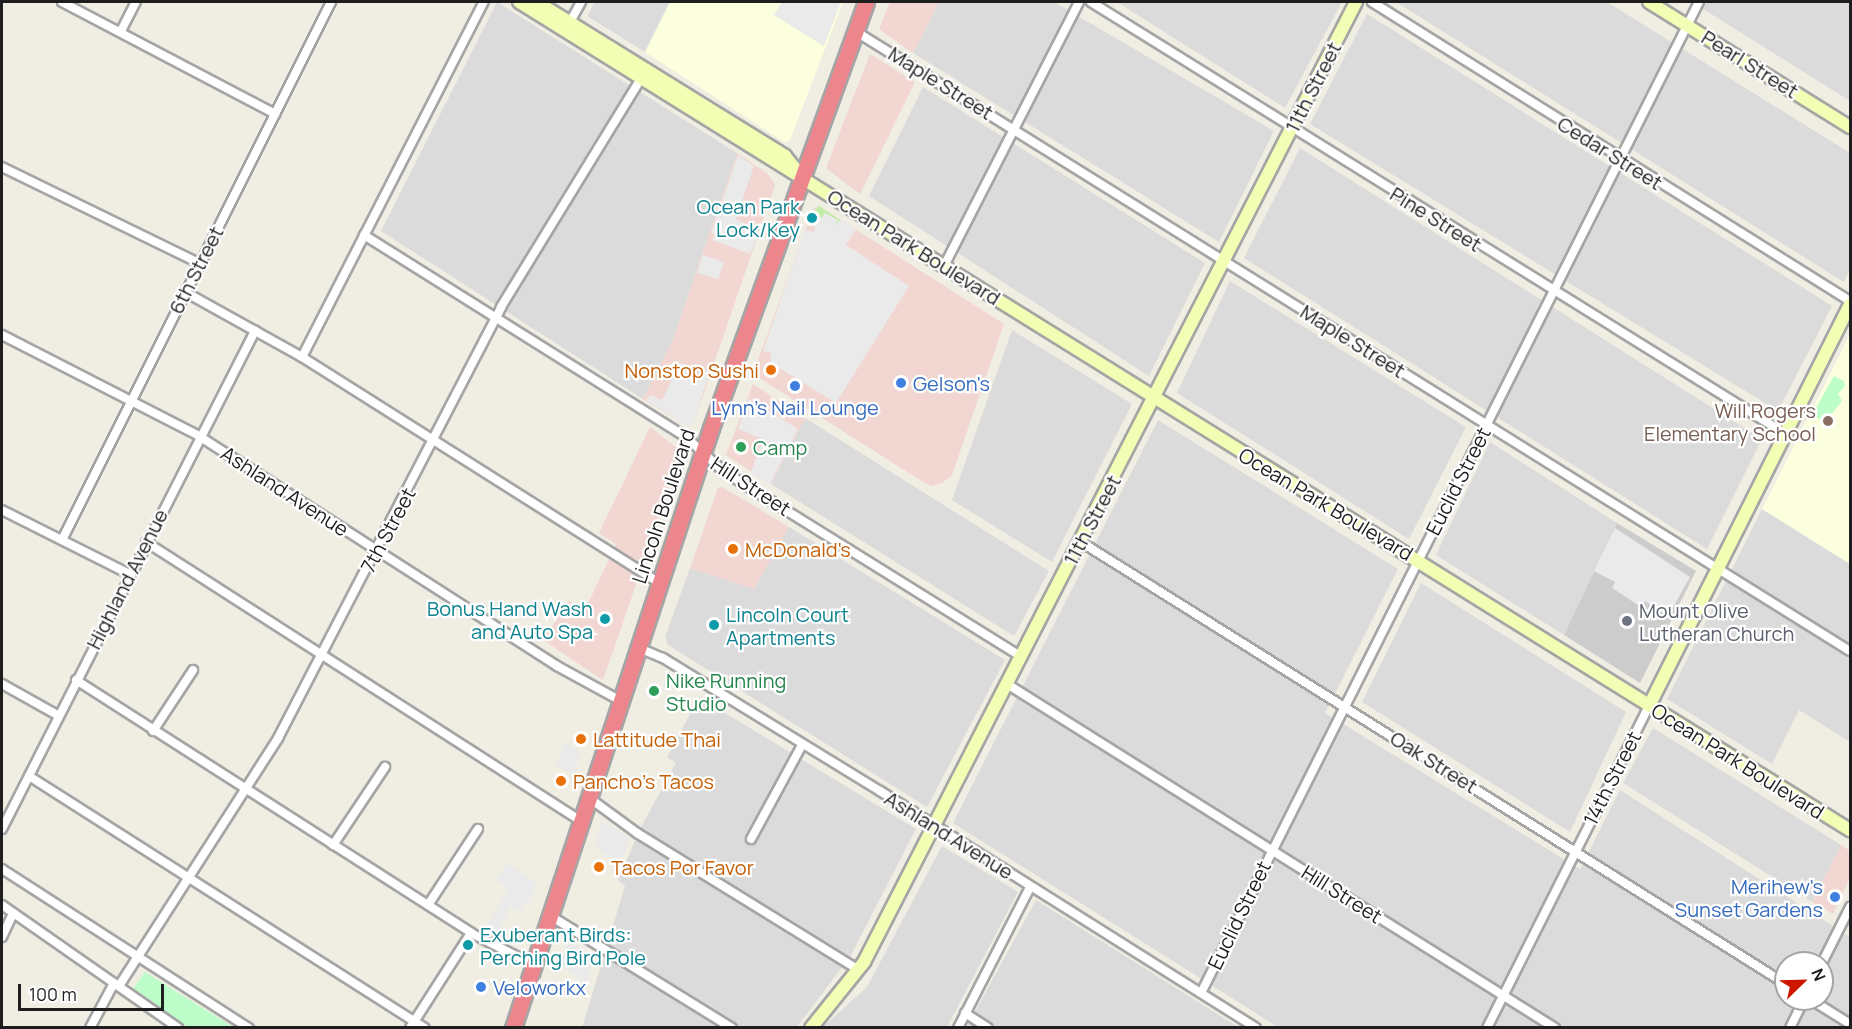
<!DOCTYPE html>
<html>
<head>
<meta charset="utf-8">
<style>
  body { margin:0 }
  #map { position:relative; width:1852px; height:1029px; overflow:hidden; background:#f0ede3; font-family:Manrope,sans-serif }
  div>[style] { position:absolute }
  .residential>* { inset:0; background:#dcdbdb }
  .commercial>* { inset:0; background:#f2d6d1 }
  .education>* { inset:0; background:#fbffdd }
  .religious>* { inset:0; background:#ccc }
  .grass>* { inset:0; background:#c1eea5 }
  .park>* { inset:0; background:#bdfdc9 }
  .parking>* { inset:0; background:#eaeaea }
  .roads { filter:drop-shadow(2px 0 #a5a5a5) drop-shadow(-2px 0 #a5a5a5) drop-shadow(0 2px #a5a5a5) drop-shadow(0 -2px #a5a5a5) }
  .street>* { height:8px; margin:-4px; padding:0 4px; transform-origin:4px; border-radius:4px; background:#fff }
  .secondary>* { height:12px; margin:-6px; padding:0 6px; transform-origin:6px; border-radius:6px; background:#f2feb3 }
  .highway>* { height:15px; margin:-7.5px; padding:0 7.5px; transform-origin:7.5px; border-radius:7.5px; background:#ed858d }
  .dots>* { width:16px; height:16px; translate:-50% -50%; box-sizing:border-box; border:3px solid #fff; border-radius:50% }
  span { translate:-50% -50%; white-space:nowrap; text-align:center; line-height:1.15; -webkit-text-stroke:4.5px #fff; paint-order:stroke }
  .street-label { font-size:20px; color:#1e1e1e }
  .culture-label { font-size:20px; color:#0d838f }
  .right { translate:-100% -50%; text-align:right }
  .left { translate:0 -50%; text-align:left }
  .food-label { font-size:20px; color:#c56008 }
  .shop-label { font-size:20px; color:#366cbe }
  .education-label { font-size:20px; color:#785e54 }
  .leisure-label { font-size:20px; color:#27864d }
  .worship-label { font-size:20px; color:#5b616d }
  .frame { position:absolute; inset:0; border:3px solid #1e1e1e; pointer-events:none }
  .north { position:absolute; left:1774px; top:951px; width:60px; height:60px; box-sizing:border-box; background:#fff; border:2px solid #a5a5a5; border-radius:50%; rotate:67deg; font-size:16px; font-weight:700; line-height:24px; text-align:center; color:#1e1e1e }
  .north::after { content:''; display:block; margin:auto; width:21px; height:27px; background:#cc1600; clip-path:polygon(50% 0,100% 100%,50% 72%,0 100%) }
  .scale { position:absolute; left:18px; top:984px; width:146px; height:27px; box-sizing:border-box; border:3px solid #1e1e1e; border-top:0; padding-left:8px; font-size:18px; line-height:21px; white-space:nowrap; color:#1e1e1e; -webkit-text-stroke:4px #fff; paint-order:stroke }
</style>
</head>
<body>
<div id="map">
  <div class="residential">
    <div style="clip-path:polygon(497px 2px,737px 153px,673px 340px,643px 399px,381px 231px)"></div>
    <div style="clip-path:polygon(595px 2px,670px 2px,645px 52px,587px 16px)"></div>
    <div style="clip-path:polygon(939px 2px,1054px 2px,1274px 131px,1219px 242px,913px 53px)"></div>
    <div style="clip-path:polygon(1117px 2px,1342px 2px,1285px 108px)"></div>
    <div style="clip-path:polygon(1396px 2px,1607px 2px,1850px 153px,1850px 268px,1844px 282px)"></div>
    <div style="clip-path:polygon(1692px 2px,1850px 2px,1850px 101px)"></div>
    <div style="clip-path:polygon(1367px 14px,1832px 306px,1778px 411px,1310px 124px)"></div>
    <div style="clip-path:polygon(923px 87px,1205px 263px,1149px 376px,869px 196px)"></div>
    <div style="clip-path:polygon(1300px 148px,1762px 439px,1707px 549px,1244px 258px)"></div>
    <div style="clip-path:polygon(1230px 281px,1466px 427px,1409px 539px,1177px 393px)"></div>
    <div style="clip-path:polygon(1012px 330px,1132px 404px,1052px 562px,952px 500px)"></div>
    <div style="clip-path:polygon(805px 418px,1049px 571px,1014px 636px,771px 484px)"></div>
    <div style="clip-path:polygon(evenodd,1158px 420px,1398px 569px,1325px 713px,1580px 869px,1620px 790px,1850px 937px,1850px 1027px,1278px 1027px,953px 823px,1158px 420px,1786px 963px,1822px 963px,1822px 999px,1786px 999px,1786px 963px)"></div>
    <div style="clip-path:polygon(1490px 442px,1617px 523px,1564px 635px,1436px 555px)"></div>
    <div style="clip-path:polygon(1762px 509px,1850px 564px,1850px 742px,1799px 710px,1772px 764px,1667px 699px)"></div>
    <div style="clip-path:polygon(789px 527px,1005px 660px,927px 807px,668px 645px,665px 637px,690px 568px,754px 589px)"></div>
    <div style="clip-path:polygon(1421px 583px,1626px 712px,1570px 832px,1362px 702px)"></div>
    <div style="clip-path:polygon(699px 697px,916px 829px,851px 955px,797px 1027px,582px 1028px,625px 886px,618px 880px,641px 827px,676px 763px,667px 757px)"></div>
    <div style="clip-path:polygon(1653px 728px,1841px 845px,1812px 902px,1623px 783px)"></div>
    <div style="clip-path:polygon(942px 846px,1018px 892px,947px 1027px,823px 1027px,867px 987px)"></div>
    <div style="clip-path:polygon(1036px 900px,1238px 1027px,966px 1028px)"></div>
  </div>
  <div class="commercial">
    <div style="clip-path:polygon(890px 2px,939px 2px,913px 53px,879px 29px)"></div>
    <div style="clip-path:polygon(870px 54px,915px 82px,860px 194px,826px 168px)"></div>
    <div style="clip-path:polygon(737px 153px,768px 174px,775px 185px,694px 422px,689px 427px,643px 399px,673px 340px)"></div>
    <div style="clip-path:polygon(819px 206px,1004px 324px,952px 475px,942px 483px,932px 486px,923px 482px,753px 374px,813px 209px)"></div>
    <div style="clip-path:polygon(753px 384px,805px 418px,771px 484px,726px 455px)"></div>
    <div style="clip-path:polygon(650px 427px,682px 452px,603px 680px,543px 640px,569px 601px,585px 610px,616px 544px,599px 533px)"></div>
    <div style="clip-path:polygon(722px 487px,789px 527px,754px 589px,690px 568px,718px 488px)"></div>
    <div style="clip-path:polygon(1841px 845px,1850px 851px,1850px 878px,1833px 914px,1812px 902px)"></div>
  </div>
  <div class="education">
    <div style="clip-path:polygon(670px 2px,843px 2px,790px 140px,784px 142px,645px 52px)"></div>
    <div style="clip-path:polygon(1850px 334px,1850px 564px,1762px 509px)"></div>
  </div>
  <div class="religious">
    <div style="clip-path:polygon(1617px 523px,1696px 571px,1640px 683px,1564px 635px)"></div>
  </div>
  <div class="grass">
    <div style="clip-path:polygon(819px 206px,840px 220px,837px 225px,834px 226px,825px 213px,821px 218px,811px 214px)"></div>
  </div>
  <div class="park">
    <div style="clip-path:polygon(1834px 376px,1844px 381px,1845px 386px,1838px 394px,1842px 401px,1825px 422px,1812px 415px)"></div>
    <div style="clip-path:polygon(145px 972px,233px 1027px,188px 1027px,133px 989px)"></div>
  </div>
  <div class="parking">
    <div style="clip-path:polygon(782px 2px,841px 2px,824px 46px,774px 15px)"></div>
    <div style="clip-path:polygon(738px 155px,754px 166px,736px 219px,759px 231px,750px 254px,712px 240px,716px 235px,711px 233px)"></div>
    <div style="clip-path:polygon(825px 213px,838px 220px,834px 226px,840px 220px,856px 229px,846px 245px,909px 286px,836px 403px,771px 363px,771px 353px,763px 351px,805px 230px,814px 232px,815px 227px,808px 224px,809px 220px,813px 221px,815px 215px,822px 218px)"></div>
    <div style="clip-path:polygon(703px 255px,724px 262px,718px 279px,697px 273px)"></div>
    <div style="clip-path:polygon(680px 363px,697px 369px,696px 375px,700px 376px,703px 369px,710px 371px,694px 422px,689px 427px,646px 400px,650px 395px,662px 400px)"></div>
    <div style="clip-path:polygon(749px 399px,798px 429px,770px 484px,751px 472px,763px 439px,738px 429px)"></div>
    <div style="clip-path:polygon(1615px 528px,1690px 577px,1668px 616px,1645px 601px,1641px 607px,1612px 588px,1615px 582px,1594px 571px)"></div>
    <div style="clip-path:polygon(566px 742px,581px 752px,574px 774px,555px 766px)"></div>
    <div style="clip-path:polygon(603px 822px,630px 838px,620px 865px,595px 847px)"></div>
    <div style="clip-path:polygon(508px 863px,536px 882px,528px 904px,524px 904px,522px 910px,510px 907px,498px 934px,486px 927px,509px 888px,497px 880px)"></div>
    <div style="clip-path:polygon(569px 940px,595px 956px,586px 984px,560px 965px)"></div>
  </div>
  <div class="roads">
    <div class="street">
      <div style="left:62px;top:2px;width:241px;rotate:27.7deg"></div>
      <div style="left:1091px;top:2px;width:816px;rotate:31.88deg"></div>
      <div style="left:1372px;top:2px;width:564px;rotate:32.03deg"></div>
      <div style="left:570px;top:22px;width:23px;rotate:-61deg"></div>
      <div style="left:121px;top:31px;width:33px;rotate:-63deg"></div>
      <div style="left:855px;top:31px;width:1172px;rotate:31.93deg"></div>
      <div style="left:2px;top:167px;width:219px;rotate:26deg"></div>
      <div style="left:364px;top:235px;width:381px;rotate:32.1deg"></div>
      <div style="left:687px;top:438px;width:49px;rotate:42.5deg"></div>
      <div style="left:723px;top:471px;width:350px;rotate:31.9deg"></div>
      <div style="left:944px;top:266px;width:297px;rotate:-62.9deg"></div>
      <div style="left:185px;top:292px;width:134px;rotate:29.1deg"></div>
      <div style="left:302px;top:357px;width:423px;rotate:32.3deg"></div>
      <div style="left:2px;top:335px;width:221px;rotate:27.1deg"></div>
      <div style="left:199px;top:436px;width:426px;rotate:32.7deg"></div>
      <div style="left:557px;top:666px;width:73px;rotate:28.7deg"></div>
      <div style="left:302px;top:357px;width:399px;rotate:-62.9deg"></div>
      <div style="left:2px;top:510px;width:142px;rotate:26.7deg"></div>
      <div style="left:62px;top:540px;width:602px;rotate:-63.43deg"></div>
      <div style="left:146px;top:542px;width:517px;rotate:32.68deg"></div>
      <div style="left:1081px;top:542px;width:832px;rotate:32.09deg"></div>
      <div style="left:639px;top:648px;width:26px;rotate:23deg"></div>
      <div style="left:663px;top:658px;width:255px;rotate:31.5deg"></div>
      <div style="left:880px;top:791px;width:444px;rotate:32.2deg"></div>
      <div style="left:76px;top:680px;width:469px;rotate:32.6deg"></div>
      <div style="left:471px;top:933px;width:71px;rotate:26.9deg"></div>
      <div style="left:2px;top:684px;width:65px;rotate:29.3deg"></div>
      <div style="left:1007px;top:684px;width:647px;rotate:32.12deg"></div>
      <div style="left:153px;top:731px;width:73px;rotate:-56.7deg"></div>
      <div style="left:29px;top:776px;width:469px;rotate:32.5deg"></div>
      <div style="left:588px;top:797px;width:61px;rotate:36.3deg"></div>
      <div style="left:637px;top:833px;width:261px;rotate:31.7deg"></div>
      <div style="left:2px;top:829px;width:559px;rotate:-63.07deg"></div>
      <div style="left:751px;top:839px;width:107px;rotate:-61.5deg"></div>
      <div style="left:333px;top:845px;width:94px;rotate:-56.3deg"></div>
      <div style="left:2px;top:869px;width:294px;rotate:32.8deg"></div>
      <div style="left:2px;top:905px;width:215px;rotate:34.9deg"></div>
      <div style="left:428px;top:905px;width:91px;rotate:-56.7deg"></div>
      <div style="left:549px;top:915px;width:215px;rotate:31.7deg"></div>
      <div style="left:2px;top:937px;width:26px;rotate:-65deg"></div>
      <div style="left:1822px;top:963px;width:63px;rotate:-63.4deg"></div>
      <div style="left:119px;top:986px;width:295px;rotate:-57.3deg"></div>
      <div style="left:278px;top:738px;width:485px;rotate:-62.6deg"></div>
      <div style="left:501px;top:307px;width:272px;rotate:-58.5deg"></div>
      <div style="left:1201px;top:993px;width:1109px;rotate:-63.32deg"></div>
      <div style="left:1810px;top:999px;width:47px;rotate:32deg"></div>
      <div style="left:965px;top:1013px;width:27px;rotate:33deg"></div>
      <div style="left:90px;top:1028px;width:51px;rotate:-61.9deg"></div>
      <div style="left:410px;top:1028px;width:113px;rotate:-57.3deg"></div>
      <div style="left:958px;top:1028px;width:158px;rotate:-62.9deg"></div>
      <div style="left:1487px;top:1028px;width:360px;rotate:-63.3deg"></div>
      <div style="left:1790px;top:1028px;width:32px;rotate:-64deg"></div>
    </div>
    <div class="secondary">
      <div style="left:519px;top:2px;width:1568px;rotate:31.89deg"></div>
      <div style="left:537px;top:2px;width:292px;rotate:31.8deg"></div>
      <div style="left:785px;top:156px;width:22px;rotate:51deg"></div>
      <div style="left:1649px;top:2px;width:237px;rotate:31.9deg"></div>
      <div style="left:1649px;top:706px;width:449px;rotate:-63.4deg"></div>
      <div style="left:811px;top:1028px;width:85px;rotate:-51.2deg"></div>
      <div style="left:864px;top:962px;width:1079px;rotate:-62.86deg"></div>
    </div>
    <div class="highway">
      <div style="left:513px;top:1028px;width:632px;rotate:-71.74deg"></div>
      <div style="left:711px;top:428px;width:453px;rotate:-70deg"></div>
    </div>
  </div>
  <div class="dots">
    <div style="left:812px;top:218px;background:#0f9aa8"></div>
    <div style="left:771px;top:370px;background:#e8710a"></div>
    <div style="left:901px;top:383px;background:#3f7fe0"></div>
    <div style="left:795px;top:386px;background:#3f7fe0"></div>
    <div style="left:1828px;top:421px;background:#8d6e63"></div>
    <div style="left:741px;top:447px;background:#2e9e5b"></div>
    <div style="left:733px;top:549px;background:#e8710a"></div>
    <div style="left:605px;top:619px;background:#0f9aa8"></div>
    <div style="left:1627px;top:621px;background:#6b7280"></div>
    <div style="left:714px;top:625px;background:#0f9aa8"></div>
    <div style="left:654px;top:691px;background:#2e9e5b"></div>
    <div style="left:581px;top:739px;background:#e8710a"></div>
    <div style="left:561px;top:781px;background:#e8710a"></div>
    <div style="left:599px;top:867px;background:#e8710a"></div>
    <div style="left:1835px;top:897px;background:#3f7fe0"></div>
    <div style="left:468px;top:945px;background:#0f9aa8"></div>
    <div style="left:481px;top:987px;background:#3f7fe0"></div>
  </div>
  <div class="street-label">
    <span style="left:1750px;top:64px;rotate:32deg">Pearl Street</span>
    <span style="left:941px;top:83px;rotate:32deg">Maple Street</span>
    <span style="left:1313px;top:87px;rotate:-63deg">11th Street</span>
    <span style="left:1610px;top:153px;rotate:32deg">Cedar Street</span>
    <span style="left:1436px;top:219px;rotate:32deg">Pine Street</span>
    <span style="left:914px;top:247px;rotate:32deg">Ocean Park Boulevard</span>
    <span style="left:196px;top:270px;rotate:-63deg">6th Street</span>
    <span style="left:1353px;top:341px;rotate:32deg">Maple Street</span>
    <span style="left:1458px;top:481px;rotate:-63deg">Euclid Street</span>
    <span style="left:751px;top:486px;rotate:33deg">Hill Street</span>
    <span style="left:285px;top:491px;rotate:33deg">Ashland Avenue</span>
    <span style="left:1326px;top:504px;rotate:31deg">Ocean Park Boulevard</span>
    <span style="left:663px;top:506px;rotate:-72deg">Lincoln Boulevard</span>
    <span style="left:1092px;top:520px;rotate:-62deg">11th Street</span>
    <span style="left:388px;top:530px;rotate:-62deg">7th Street</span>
    <span style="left:127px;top:579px;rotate:-63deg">Highland Avenue</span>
    <span style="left:1738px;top:761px;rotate:32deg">Ocean Park Boulevard</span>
    <span style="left:1434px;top:762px;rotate:32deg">Oak Street</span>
    <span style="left:1612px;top:778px;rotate:-63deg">14th Street</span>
    <span style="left:949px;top:835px;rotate:32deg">Ashland Avenue</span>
    <span style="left:1342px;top:894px;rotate:32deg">Hill Street</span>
    <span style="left:1239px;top:915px;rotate:-64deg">Euclid Street</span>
  </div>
  <div class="culture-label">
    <span class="right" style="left:800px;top:218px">Ocean Park<br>Lock/Key</span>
    <span class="right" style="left:593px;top:620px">Bonus Hand Wash<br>and Auto Spa</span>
    <span class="left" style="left:726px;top:626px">Lincoln Court<br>Apartments</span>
    <span class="left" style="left:480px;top:946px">Exuberant Birds:<br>Perching Bird Pole</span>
  </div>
  <div class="food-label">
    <span class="right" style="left:759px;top:370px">Nonstop Sushi</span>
    <span class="left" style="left:745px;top:549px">McDonald's</span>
    <span class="left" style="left:593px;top:739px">Lattitude Thai</span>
    <span class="left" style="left:573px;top:781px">Pancho's Tacos</span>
    <span class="left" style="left:611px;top:867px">Tacos Por Favor</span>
  </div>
  <div class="shop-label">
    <span class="left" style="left:913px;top:383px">Gelson's</span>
    <span style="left:795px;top:407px">Lynn's Nail Lounge</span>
    <span class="right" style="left:1823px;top:898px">Merihew's<br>Sunset Gardens</span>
    <span class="left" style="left:493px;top:987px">Veloworkx</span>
  </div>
  <div class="education-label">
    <span class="right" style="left:1816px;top:422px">Will Rogers<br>Elementary School</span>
  </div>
  <div class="leisure-label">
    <span class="left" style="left:753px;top:447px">Camp</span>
    <span class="left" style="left:666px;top:692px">Nike Running<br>Studio</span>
  </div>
  <div class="worship-label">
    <span class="left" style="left:1639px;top:622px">Mount Olive<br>Lutheran Church</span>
  </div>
  <div class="frame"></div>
  <div class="north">N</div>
  <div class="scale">100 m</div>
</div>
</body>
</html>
